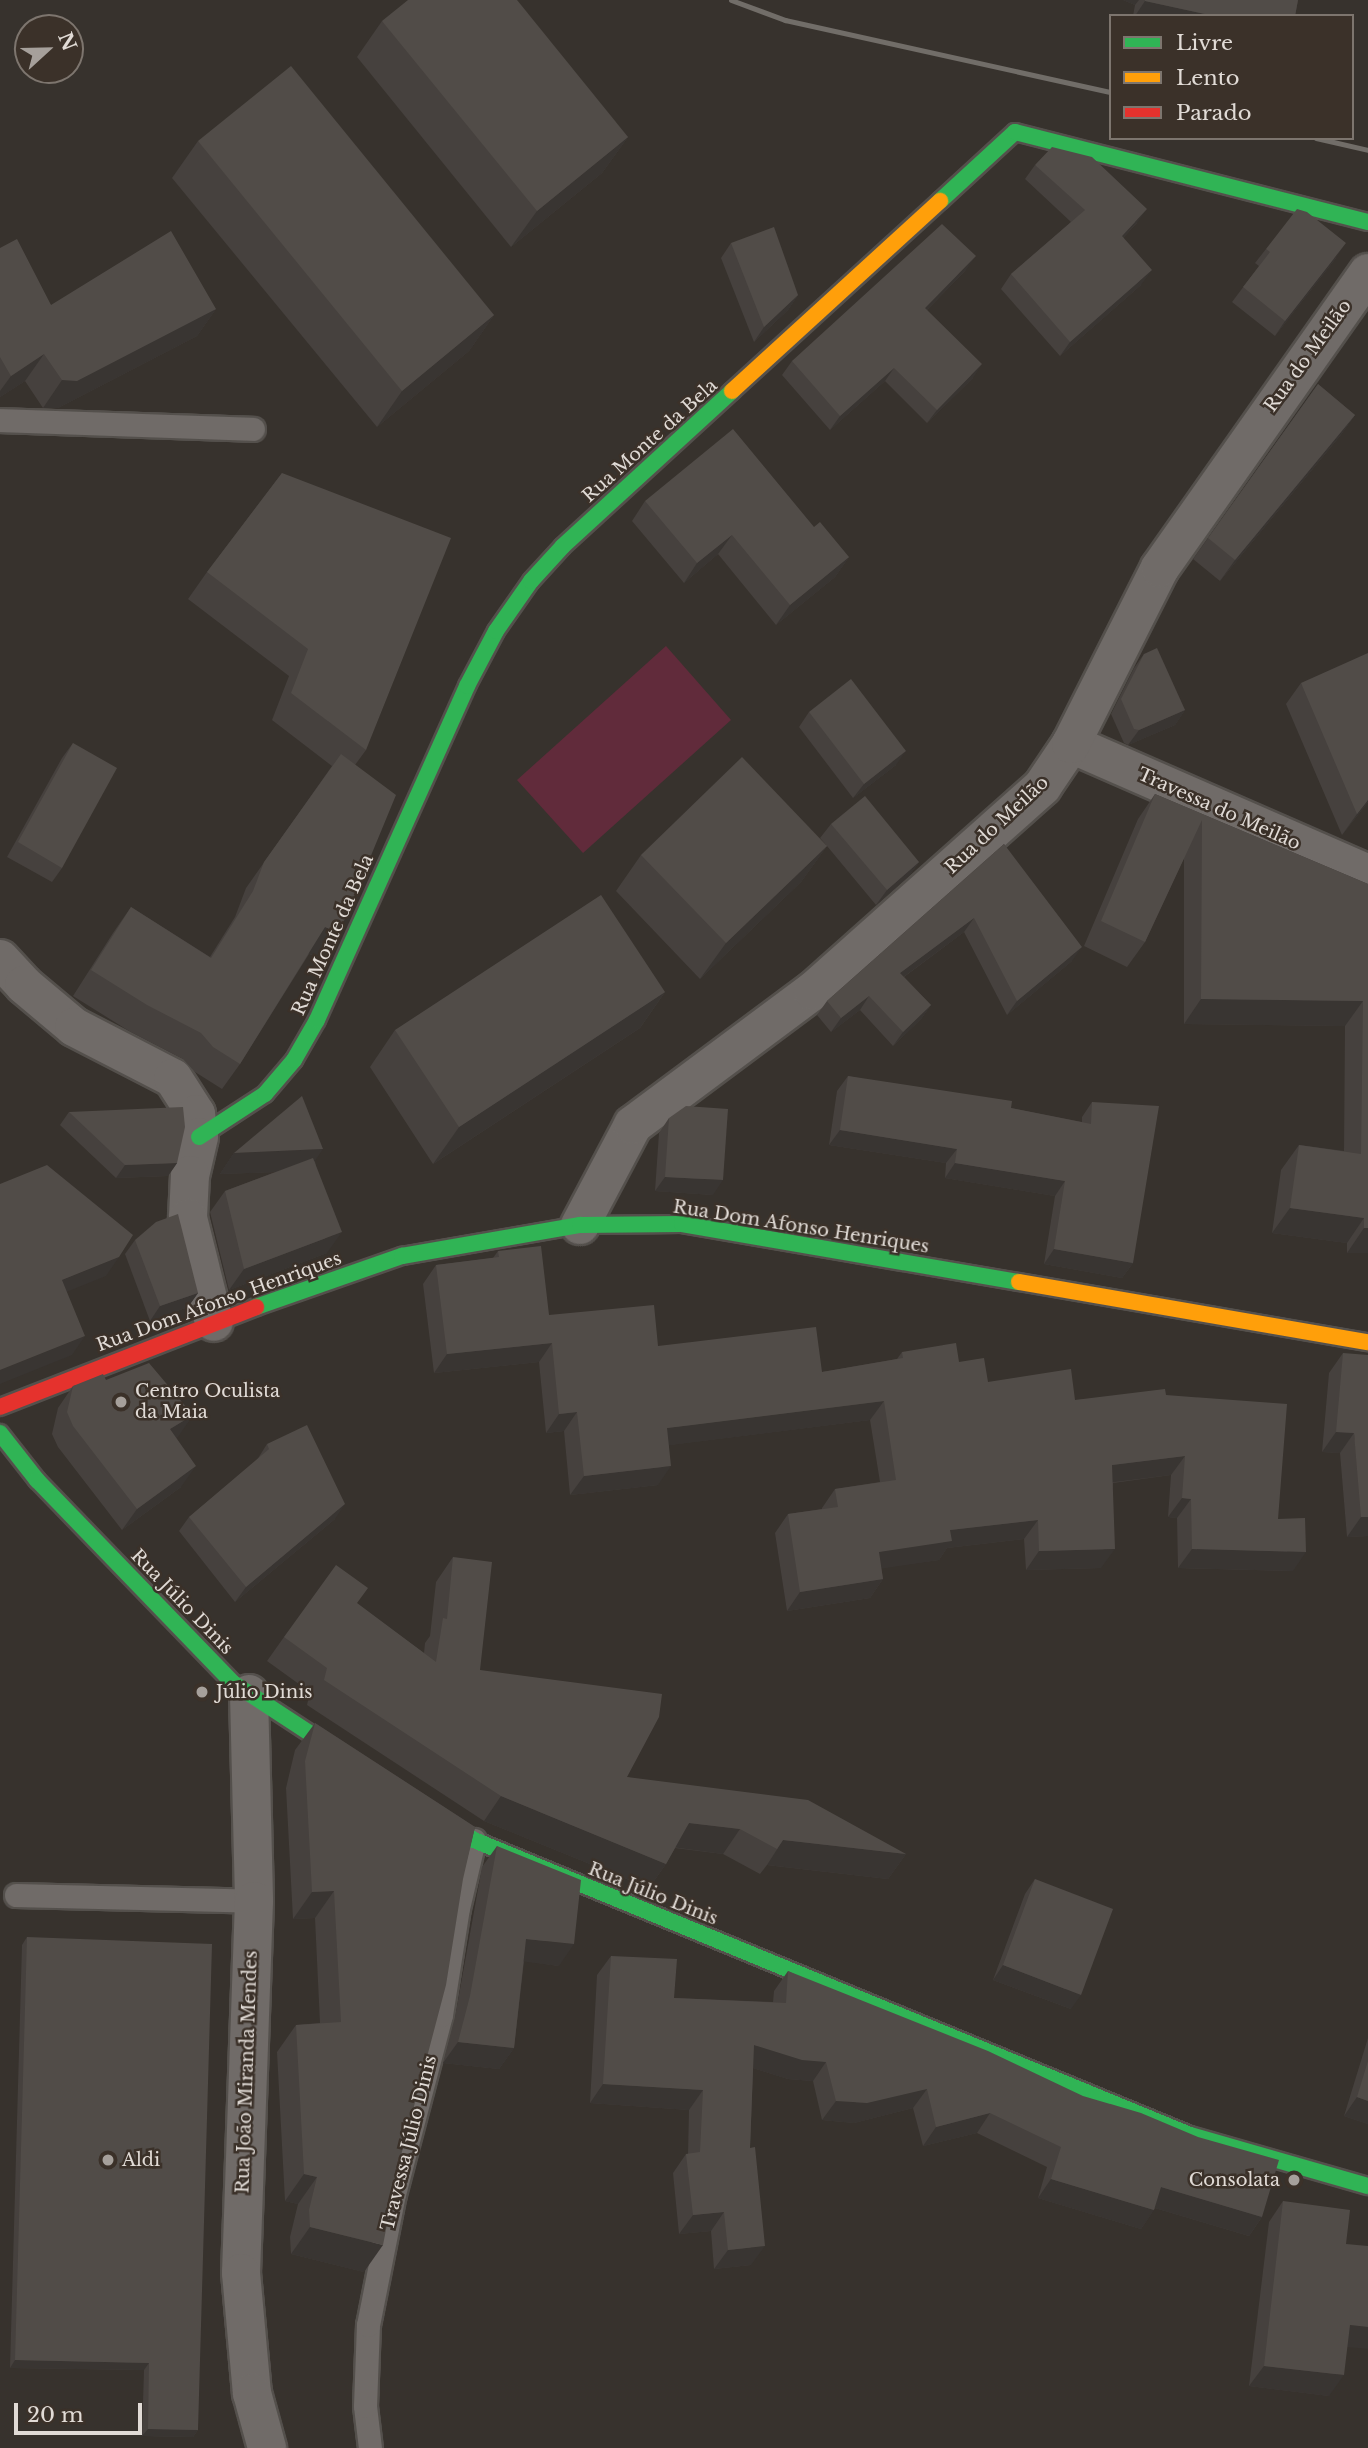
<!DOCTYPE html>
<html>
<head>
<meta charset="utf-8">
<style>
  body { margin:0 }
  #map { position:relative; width:1368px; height:2448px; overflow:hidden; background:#37322d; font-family:"Libre Baskerville",serif }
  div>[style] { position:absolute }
  .green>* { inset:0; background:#612b3b }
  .roads { filter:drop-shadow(2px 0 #54504c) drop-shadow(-2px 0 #54504c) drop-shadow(0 2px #54504c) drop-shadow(0 -2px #54504c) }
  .lane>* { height:23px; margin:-11.5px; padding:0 11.5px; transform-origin:11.5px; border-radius:11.5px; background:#706b68 }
  .street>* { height:38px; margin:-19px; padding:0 19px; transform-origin:19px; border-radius:19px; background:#706b68 }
  .fast>* { height:16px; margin:-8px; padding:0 8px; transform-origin:8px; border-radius:8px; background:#30b455 }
  .slow>* { height:16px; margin:-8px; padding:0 8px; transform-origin:8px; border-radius:8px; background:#ff9f0a }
  .jam>* { height:16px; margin:-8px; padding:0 8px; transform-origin:8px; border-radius:8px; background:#e5322d }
  .rail>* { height:5px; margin:-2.5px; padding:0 2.5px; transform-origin:2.5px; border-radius:2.5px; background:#716d68 }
  .wall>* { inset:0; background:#46413e }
  .shaded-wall>* { inset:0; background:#393532 }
  .building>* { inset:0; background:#514c48 }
  .dots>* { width:19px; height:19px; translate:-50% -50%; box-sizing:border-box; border:4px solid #3b3129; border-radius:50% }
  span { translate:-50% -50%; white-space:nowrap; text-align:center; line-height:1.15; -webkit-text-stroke:5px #3b3129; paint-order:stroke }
  .street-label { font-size:18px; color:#e1dbd6 }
  .poi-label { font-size:18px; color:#e1dbd6 }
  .left { translate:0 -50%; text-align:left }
  .right { translate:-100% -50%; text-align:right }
  .legend { position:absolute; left:1109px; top:14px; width:245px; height:126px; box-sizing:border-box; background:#3b3129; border:2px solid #7d756e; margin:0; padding:9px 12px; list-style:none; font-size:21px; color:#e1dbd6 }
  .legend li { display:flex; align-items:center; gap:14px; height:35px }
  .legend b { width:35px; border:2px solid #7d756e }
  .north { position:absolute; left:14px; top:14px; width:70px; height:70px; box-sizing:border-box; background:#3b3129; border:2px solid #7d756e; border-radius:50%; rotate:68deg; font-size:19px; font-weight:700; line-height:28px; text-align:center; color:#e1dbd6 }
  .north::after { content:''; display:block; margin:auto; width:24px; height:32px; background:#a6a09b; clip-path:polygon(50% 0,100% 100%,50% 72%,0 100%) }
  .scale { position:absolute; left:14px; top:2403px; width:128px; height:32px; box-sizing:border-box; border:4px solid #e1dbd6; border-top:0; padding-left:9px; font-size:21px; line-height:24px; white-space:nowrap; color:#e1dbd6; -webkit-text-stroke:5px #3b3129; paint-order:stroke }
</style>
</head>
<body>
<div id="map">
  <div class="green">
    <div style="clip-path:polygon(666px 646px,731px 720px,583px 853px,517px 780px)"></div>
  </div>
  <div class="roads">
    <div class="lane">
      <div style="left:0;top:420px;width:253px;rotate:2deg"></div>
      <div style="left:16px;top:1895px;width:238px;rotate:1.4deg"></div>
      <div style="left:370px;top:2448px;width:42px;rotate:-96.8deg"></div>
      <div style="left:365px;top:2406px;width:81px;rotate:-87.9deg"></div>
      <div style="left:368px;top:2325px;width:134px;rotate:-78.8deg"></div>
      <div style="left:394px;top:2194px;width:185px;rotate:-75.3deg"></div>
      <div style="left:441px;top:2015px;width:108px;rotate:-81deg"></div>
      <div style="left:458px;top:1908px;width:70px;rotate:-76.8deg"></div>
    </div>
    <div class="street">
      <div style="left:1071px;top:744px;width:324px;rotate:23.6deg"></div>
      <div style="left:0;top:959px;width:35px;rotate:47deg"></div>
      <div style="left:24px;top:985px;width:65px;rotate:40deg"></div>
      <div style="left:74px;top:1027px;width:111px;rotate:27.3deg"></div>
      <div style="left:173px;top:1078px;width:43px;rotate:57.4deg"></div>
      <div style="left:196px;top:1114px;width:23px;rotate:83deg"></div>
      <div style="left:199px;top:1137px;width:39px;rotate:103deg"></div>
      <div style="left:190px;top:1175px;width:43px;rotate:92.7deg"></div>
      <div style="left:188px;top:1218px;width:107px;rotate:76deg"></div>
      <div style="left:580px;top:1225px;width:113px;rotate:-62.1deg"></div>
      <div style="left:633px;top:1125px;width:224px;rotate:-36.7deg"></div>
      <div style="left:813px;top:991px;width:307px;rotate:-41.7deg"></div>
      <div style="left:1042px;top:787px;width:52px;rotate:-56deg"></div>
      <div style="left:1071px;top:744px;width:197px;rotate:-63.2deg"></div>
      <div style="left:1160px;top:568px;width:361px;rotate:-54.8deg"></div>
      <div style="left:249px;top:1694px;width:207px;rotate:88.6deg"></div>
      <div style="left:254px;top:1901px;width:372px;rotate:92deg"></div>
      <div style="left:241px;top:2273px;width:121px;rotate:84.8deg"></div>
      <div style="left:252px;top:2393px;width:57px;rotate:74.7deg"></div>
    </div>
    <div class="fast">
      <div style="left:940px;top:201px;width:102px;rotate:-42.6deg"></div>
      <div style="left:1015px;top:132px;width:364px;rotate:14.3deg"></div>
      <div style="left:199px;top:1137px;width:79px;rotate:-33.1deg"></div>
      <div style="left:265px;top:1094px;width:45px;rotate:-49.5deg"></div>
      <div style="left:294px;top:1060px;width:46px;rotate:-60.1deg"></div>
      <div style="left:317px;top:1020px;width:366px;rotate:-65.8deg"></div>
      <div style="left:467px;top:686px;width:62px;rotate:-62.2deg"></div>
      <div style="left:496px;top:631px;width:61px;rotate:-55deg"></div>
      <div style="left:531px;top:581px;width:47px;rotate:-47.6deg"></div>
      <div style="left:563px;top:546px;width:229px;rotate:-42.5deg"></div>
      <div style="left:256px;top:1307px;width:155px;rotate:-19.3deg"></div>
      <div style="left:402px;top:1256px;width:181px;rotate:-9.9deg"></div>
      <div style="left:580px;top:1225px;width:102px;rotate:-0.6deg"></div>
      <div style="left:682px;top:1224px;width:342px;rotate:9.8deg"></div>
      <div style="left:0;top:1433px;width:60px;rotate:51.8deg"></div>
      <div style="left:37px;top:1480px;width:282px;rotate:46deg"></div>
      <div style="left:233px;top:1683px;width:142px;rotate:33.2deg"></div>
      <div style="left:429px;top:1811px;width:54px;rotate:32.8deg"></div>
      <div style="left:474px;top:1840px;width:774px;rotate:22.39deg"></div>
      <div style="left:1190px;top:2135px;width:185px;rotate:16deg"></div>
    </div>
    <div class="slow">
      <div style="left:732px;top:391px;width:282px;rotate:-42.4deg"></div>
      <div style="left:1019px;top:1282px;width:354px;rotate:9.8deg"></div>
    </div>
    <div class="jam">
      <div style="left:0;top:1407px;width:275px;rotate:-21.3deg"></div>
    </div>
  </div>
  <div class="rail">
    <div style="left:731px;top:0;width:58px;rotate:20.3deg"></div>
    <div style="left:785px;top:20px;width:334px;rotate:12.5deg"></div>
    <div style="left:1316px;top:138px;width:53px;rotate:13deg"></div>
  </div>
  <div class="wall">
    <div style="clip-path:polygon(1123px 0,1298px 0,1295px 16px,1133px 16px,1135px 5px)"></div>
    <div style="clip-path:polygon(382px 21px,628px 137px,602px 173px,511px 247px,357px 57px)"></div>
    <div style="clip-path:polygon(198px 141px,494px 315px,469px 351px,377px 427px,172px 178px)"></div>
    <div style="clip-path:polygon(1035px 165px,1137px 223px,1123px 238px,1141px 285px,1060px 356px,1001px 289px,1011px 274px,1071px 222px,1025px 179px)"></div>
    <div style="clip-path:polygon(731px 243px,798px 295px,788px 310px,754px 342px,721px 258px)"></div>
    <div style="clip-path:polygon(0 248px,51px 305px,216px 309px,197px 336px,58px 408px,43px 408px,25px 381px,0 397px)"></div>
    <div style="clip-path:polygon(1266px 249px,1336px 258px,1275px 336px,1232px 302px,1259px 266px,1255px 263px)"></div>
    <div style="clip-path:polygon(966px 270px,927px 310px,973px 378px,927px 423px,885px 381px,830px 430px,782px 375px,792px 361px)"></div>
    <div style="clip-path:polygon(1318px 384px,1355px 415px,1340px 436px,1220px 581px,1193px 559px)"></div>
    <div style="clip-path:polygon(282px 473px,366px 750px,355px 765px,339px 933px,321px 958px,309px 954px,240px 1064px,222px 1089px,195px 1072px,183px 1059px,129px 1031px,73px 996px,113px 933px,131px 907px,210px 957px,235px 917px,246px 888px,332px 766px,272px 720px,289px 676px,188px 599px,207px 572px)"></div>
    <div style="clip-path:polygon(645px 501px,849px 557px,835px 577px,776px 625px,718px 554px,684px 583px,632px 521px)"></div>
    <div style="clip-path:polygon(1144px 654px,1185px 710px,1175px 725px,1128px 745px,1124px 743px,1111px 714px,1134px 668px)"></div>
    <div style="clip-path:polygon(1301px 683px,1368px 802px,1342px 835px,1286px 704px)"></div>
    <div style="clip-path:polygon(809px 712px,896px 765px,853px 798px,799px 727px)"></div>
    <div style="clip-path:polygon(73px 743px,62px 868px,52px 882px,7px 857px,62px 758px)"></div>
    <div style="clip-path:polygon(1155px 794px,1368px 884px,1368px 1253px,1347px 1253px,1347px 1243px,1272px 1233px,1281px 1170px,1299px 1145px,1344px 1151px,1345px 1026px,1184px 1024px,1184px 858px,1145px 942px,1127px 967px,1084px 946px,1138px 819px)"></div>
    <div style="clip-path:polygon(831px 824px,919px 862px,909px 876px,876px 905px,827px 846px,801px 882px,700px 979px,616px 891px,641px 855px,826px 845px,820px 838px)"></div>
    <div style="clip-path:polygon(1004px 844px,1072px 961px,1007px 1015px,964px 932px,904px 977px,931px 1005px,921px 1019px,893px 1046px,860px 1010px,831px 1032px,817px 1015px,827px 1001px)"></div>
    <div style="clip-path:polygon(665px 992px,640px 1028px,433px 1164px,370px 1067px,395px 1030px)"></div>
    <div style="clip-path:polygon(848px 1076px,1082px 1122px,1082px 1117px,1092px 1102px,1133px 1263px,1122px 1278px,1044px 1264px,1055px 1196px,945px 1178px,946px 1163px,829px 1145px,837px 1091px)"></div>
    <div style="clip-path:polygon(69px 1112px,177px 1163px,168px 1176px,116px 1178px,60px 1125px)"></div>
    <div style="clip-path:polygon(669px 1118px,713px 1195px,655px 1191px,659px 1133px)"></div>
    <div style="clip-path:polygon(234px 1153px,315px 1161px,327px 1253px,229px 1290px,210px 1212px,225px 1191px,276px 1172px,220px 1174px)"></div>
    <div style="clip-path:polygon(135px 1240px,198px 1293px,188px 1307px,150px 1321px,125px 1254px)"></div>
    <div style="clip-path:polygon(498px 1251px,549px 1315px,658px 1346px,822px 1372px,897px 1359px,902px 1352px,959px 1362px,988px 1382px,1075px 1400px,1166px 1395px,1278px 1519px,1293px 1571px,1178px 1568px,1177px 1518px,1168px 1517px,1171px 1475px,1113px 1483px,1101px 1568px,1026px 1570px,1024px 1539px,947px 1548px,939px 1560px,881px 1568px,883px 1579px,870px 1598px,787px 1611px,775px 1533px,788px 1514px,822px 1509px,822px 1508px,835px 1489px,880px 1482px,870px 1420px,669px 1445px,658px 1485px,570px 1495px,564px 1431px,546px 1433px,539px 1362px,434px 1373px,423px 1284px,436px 1265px,493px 1258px)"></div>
    <div style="clip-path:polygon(1343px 1353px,1368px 1536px,1347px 1537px,1340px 1453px,1322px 1452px,1329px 1373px)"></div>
    <div style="clip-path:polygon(106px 1380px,193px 1415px,176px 1438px,181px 1487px,122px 1530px,58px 1447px,52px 1434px,58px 1408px,73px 1386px)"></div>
    <div style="clip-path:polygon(267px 1444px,335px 1519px,235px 1602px,179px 1531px,189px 1517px,257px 1460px)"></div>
    <div style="clip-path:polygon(453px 1557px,480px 1670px,627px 1777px,906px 1854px,888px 1879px,767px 1865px,760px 1874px,723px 1854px,675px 1848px,666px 1864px,649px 1888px,484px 1821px,307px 1705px,310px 1692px,267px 1661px,284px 1637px,357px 1604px,424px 1653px,425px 1643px,430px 1636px,436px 1582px)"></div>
    <div style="clip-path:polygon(315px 1723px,475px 1827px,364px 2272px,291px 2254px,290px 2237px,298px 2204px,285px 2201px,277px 2052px,296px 2025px,320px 2023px,315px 1918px,293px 1919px,286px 1788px,295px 1750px)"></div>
    <div style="clip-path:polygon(497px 1846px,559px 1966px,524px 1961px,514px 2048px,499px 2069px,443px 2063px,455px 2017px,482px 1867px)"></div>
    <div style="clip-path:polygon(1035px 1879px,1071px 2009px,993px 1980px,1025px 1894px)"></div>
    <div style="clip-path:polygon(27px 1937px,198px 2430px,193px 2437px,142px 2436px,144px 2370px,10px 2368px,22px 1945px)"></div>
    <div style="clip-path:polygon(611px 1956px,674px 1998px,773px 2002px,774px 1991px,788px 1971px,1262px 2217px,1249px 2236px,1155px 2208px,1141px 2229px,1038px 2198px,1047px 2167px,977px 2133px,923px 2146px,913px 2108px,854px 2123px,822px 2120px,813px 2081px,788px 2079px,753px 2068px,750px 2148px,751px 2265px,714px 2269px,711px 2231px,679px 2234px,673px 2173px,686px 2154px,688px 2154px,689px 2110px,590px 2103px,597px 1975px)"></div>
    <div style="clip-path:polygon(1368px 2038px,1368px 2124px,1344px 2116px)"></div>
    <div style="clip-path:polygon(1283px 2201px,1346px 2244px,1347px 2347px,1329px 2396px,1249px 2386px,1269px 2222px)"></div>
  </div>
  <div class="shaded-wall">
    <div style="clip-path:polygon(1123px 0,1139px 0,1135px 5px)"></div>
    <div style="clip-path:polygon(1145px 1px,1214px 16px,1135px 16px)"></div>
    <div style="clip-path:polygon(628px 137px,602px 173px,511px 247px,537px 211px)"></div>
    <div style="clip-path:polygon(1147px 209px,1137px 223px,1111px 250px,1122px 236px)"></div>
    <div style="clip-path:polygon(1346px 243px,1336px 258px,1275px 336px,1285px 321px)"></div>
    <div style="clip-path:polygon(976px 256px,966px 270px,915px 322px,925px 308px)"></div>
    <div style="clip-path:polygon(1152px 270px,1141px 285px,1060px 356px,1070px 342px)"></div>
    <div style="clip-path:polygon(798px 295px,788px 310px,754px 342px,764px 327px)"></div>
    <div style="clip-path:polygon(216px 309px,197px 336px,58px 408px,43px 408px,62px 380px)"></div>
    <div style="clip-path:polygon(494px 315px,469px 351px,377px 427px,402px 391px)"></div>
    <div style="clip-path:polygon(44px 354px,25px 381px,0 397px,0 391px,11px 376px)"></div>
    <div style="clip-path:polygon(982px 364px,973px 378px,927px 423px,937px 410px)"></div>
    <div style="clip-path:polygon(894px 368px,885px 381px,830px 430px,840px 416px)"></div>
    <div style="clip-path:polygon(1355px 415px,1340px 436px,1220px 581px,1235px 560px)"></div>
    <div style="clip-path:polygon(732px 535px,718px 554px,684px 583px,697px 563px)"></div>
    <div style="clip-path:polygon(849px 557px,835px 577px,776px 625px,790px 605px)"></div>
    <div style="clip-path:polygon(1185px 710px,1175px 725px,1128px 745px,1139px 730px)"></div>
    <div style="clip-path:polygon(906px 751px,896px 765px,853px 798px,864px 784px)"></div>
    <div style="clip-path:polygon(1368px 800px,1368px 802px,1342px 835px,1357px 814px)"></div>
    <div style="clip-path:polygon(827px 846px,801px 882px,700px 979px,726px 943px)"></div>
    <div style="clip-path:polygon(919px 862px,909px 876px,876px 905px,887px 890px)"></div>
    <div style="clip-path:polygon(974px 918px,964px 932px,890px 987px,900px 973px)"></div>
    <div style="clip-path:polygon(325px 927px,339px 933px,321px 958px,307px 953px)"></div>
    <div style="clip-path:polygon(1082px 947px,1072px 961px,1007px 1015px,1017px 1001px)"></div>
    <div style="clip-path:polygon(665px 992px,640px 1028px,433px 1164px,459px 1127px)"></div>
    <div style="clip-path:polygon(869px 996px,860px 1010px,831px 1032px,841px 1018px)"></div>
    <div style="clip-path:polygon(1201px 999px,1363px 1001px,1345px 1026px,1184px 1024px)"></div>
    <div style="clip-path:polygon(931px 1005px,921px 1019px,893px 1046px,903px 1032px)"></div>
    <div style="clip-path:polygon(840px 1130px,957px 1149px,946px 1163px,829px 1145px)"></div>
    <div style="clip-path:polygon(323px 1149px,308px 1171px,220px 1174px,234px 1153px)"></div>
    <div style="clip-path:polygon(177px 1163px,168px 1176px,116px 1178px,125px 1165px)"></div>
    <div style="clip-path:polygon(955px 1163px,1065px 1181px,1055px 1196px,945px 1178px)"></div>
    <div style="clip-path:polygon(665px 1177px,723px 1180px,713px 1195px,655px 1191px)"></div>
    <div style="clip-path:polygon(1290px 1208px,1364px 1218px,1347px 1243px,1272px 1233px)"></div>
    <div style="clip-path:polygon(1364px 1228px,1368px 1228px,1368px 1253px,1347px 1253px)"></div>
    <div style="clip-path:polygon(342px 1232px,327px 1253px,229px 1290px,244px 1269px)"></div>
    <div style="clip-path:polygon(1054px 1249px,1133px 1263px,1122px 1278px,1044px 1264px)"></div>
    <div style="clip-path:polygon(119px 1257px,106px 1276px,49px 1299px,62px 1280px)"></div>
    <div style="clip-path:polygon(198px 1293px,188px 1307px,150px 1321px,160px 1306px)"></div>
    <div style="clip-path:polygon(85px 1336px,72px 1355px,0 1384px,0 1370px)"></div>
    <div style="clip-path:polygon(552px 1343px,539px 1362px,434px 1373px,447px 1354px)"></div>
    <div style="clip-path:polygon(884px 1401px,870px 1420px,654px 1447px,667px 1428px)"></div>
    <div style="clip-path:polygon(577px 1412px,564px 1431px,546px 1433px,559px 1414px)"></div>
    <div style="clip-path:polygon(193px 1415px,178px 1437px,155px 1450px,170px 1429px)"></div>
    <div style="clip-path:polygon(1336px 1432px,1354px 1433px,1340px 1453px,1322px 1452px)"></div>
    <div style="clip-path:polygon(1185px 1456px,1171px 1475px,1099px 1484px,1112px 1465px)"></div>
    <div style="clip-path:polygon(196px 1466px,181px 1487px,122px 1530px,137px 1509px)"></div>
    <div style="clip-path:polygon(671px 1466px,658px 1485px,570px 1495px,584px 1476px)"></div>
    <div style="clip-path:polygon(1182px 1498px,1191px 1499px,1177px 1518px,1168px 1517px)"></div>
    <div style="clip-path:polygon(345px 1504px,335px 1519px,235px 1602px,246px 1587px)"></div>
    <div style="clip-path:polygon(1361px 1517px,1368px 1517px,1368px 1536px,1347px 1537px)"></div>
    <div style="clip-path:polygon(1038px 1520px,1024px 1539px,947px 1548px,939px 1560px,866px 1571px,879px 1552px,950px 1530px)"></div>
    <div style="clip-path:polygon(1115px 1549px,1101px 1568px,1026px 1570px,1039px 1551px)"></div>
    <div style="clip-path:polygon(1192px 1549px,1306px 1552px,1293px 1571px,1178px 1568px)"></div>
    <div style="clip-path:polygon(883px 1579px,870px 1598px,787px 1611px,800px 1592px)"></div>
    <div style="clip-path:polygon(501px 1796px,666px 1864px,649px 1888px,484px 1821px)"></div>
    <div style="clip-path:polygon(689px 1823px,740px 1829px,723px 1854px,672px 1847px)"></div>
    <div style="clip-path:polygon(783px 1840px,906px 1854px,888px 1879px,767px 1865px)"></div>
    <div style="clip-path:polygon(334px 1891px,315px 1918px,293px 1919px,312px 1892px)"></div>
    <div style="clip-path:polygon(526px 1939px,574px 1944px,559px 1966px,511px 1960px)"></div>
    <div style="clip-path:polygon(1003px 1965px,1081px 1995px,1071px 2009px,993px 1980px)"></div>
    <div style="clip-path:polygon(458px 2042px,514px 2048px,499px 2069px,443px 2063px)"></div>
    <div style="clip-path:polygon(754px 2045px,826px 2062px,813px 2081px,788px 2079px,740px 2064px)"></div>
    <div style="clip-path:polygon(603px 2084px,703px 2090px,689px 2110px,590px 2103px)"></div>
    <div style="clip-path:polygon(927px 2089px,913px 2108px,854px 2123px,822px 2120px,836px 2101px)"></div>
    <div style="clip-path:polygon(1357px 2097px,1368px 2101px,1368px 2124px,1344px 2116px)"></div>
    <div style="clip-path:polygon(990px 2113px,977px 2133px,923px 2146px,936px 2127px)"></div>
    <div style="clip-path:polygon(304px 2174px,317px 2177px,298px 2204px,285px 2201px)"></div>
    <div style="clip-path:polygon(1051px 2179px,1154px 2210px,1141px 2229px,1038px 2198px)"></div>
    <div style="clip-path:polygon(1161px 2187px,1262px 2217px,1249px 2236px,1148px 2206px)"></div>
    <div style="clip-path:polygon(724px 2212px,711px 2231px,679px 2234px,693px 2215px)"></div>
    <div style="clip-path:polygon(310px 2227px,383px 2245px,364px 2272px,291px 2254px)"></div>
    <div style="clip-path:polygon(765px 2246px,751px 2265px,714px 2269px,728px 2250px)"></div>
    <div style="clip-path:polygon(1350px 2325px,1368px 2327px,1368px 2349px,1336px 2346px)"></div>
    <div style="clip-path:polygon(15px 2360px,149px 2363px,144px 2370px,10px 2368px)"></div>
    <div style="clip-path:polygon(1264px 2366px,1344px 2375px,1329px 2396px,1249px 2386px)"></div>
    <div style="clip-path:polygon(148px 2429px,198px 2430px,193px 2437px,142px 2436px)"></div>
  </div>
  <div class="building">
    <div style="clip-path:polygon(408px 0,517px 0,628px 137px,537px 211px,382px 21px)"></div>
    <div style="clip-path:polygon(1145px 0,1298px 0,1295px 16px,1214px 16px,1145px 1px)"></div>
    <div style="clip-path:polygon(291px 66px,494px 315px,402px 391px,198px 141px)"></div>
    <div style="clip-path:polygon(1052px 147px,1092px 157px,1147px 209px,1122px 236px,1152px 270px,1070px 342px,1011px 274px,1085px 210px,1035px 165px)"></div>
    <div style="clip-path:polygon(1297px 209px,1307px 212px,1346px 243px,1285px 321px,1243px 287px,1270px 252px,1266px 249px)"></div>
    <div style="clip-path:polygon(942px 224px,976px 256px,925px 308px,982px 364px,937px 410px,894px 368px,840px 416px,792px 361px)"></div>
    <div style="clip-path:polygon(774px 227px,798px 295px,764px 327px,731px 243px)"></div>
    <div style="clip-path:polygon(171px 231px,216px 309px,77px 381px,62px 380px,44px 354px,11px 376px,0 357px,0 248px,17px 239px,51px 305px)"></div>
    <div style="clip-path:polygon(1318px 384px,1355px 415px,1235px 560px,1208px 538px)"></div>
    <div style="clip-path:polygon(733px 429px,814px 527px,820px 522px,849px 557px,790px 605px,732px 535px,697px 563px,645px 501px)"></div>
    <div style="clip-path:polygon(282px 473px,451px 538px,366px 750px,291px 693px,308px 649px,207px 572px)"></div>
    <div style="clip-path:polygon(1157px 648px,1185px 710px,1139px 730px,1134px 729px,1121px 699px,1144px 654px)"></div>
    <div style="clip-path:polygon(1368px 653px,1368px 800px,1357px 814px,1301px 683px)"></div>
    <div style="clip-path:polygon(851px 679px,906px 751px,864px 784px,809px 712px)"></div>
    <div style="clip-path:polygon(73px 743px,117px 768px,62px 868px,18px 842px)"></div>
    <div style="clip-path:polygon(341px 754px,396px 795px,339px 933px,325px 927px,240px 1064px,213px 1047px,201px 1033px,147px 1005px,91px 970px,131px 907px,211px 958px,253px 891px,264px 862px)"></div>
    <div style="clip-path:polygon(742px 757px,827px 846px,726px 943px,641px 855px)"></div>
    <div style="clip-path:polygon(1155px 794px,1368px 884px,1368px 1228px,1364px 1228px,1364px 1218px,1290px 1208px,1299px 1145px,1361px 1154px,1363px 1001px,1201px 999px,1202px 820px,1145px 942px,1101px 921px)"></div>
    <div style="clip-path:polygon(865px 796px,919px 862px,887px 890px,831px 824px)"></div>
    <div style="clip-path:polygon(1004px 844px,1082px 947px,1017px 1001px,974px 918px,900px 973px,931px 1005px,903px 1032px,869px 996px,841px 1018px,827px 1001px)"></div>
    <div style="clip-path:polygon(601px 895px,665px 992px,459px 1127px,395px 1030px)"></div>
    <div style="clip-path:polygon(848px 1076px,1012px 1101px,1011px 1108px,1091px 1124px,1092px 1102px,1159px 1106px,1133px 1263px,1054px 1249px,1065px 1181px,955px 1163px,957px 1149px,840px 1130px)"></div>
    <div style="clip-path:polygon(302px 1096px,323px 1149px,234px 1153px)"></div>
    <div style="clip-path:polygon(686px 1106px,728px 1109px,723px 1180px,665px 1177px,669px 1118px)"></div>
    <div style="clip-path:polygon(183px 1107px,185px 1127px,177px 1163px,125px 1165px,69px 1112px)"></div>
    <div style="clip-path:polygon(313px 1158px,342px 1232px,244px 1269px,225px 1191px)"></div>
    <div style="clip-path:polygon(47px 1165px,133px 1235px,119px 1257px,62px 1280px,85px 1336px,0 1370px,0 1184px)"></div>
    <div style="clip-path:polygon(178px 1214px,198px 1293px,160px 1306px,135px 1240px,156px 1222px)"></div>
    <div style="clip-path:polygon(541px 1246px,549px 1315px,654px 1305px,658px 1346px,816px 1327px,822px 1372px,903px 1358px,902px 1352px,956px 1343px,959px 1362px,984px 1358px,988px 1382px,1071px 1369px,1075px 1400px,1165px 1389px,1166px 1395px,1287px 1404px,1278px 1519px,1305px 1518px,1306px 1552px,1192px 1549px,1191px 1499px,1182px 1498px,1185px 1456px,1112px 1465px,1115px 1549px,1039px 1551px,1038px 1520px,950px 1530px,952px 1541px,879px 1552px,883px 1579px,800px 1592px,788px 1514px,838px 1507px,835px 1489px,896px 1480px,884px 1401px,667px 1428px,671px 1466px,584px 1476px,577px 1412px,559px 1414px,552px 1343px,447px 1354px,436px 1265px,499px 1257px,498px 1251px)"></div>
    <div style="clip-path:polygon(1343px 1353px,1368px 1355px,1368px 1517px,1361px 1517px,1354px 1433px,1336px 1432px)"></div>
    <div style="clip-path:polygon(149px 1363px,193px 1415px,170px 1429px,196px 1466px,137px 1509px,73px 1426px,67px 1412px,73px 1386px,103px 1374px,106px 1380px)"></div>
    <div style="clip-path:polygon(307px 1425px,345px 1504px,246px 1587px,189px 1517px,269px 1449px,267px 1444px)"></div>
    <div style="clip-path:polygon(453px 1557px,492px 1562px,480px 1670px,662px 1694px,659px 1717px,627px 1777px,808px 1800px,906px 1854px,783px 1840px,777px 1849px,740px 1829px,689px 1823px,666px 1864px,501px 1796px,324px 1680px,327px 1668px,284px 1637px,336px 1565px,368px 1588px,357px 1603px,436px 1662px,443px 1618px,447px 1619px)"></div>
    <div style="clip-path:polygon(315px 1723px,475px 1827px,463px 1879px,446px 1985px,399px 2163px,383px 2245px,310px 2227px,309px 2210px,317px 2177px,304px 2174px,296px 2025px,341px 2022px,334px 1891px,312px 1892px,305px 1761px)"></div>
    <div style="clip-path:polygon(497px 1846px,581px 1880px,574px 1944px,526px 1939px,514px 2048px,458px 2042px,470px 1996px)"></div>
    <div style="clip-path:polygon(1035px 1879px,1113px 1909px,1081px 1995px,1003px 1965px)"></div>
    <div style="clip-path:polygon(27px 1937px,212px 1944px,198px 2430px,148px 2429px,149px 2363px,15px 2360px)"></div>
    <div style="clip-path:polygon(611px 1956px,677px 1959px,674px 1998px,786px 2003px,788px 1971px,988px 2051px,1083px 2096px,1141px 2113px,1198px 2137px,1279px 2160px,1262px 2217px,1161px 2187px,1154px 2210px,1051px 2179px,1061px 2147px,990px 2113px,936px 2127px,927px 2089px,867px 2103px,836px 2101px,826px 2062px,802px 2060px,754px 2045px,750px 2148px,755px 2147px,765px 2246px,728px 2250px,724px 2212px,693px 2215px,686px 2154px,700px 2152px,703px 2090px,603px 2084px)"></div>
    <div style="clip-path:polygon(1368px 2061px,1368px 2101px,1357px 2097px)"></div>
    <div style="clip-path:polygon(1283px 2201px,1350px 2210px,1346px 2244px,1368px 2246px,1368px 2327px,1350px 2325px,1344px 2375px,1264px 2366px)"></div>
  </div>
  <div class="dots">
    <div style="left:121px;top:1402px;background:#a6a09b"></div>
    <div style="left:202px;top:1692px;background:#a6a09b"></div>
    <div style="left:108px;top:2160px;background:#a6a09b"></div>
    <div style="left:1294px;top:2180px;background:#a6a09b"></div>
  </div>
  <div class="street-label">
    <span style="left:1308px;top:356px;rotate:-54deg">Rua do Meilão</span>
    <span style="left:650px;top:441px;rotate:-42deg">Rua Monte da Bela</span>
    <span style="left:1219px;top:809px;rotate:24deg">Travessa do Meilão</span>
    <span style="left:997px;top:825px;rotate:-43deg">Rua do Meilão</span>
    <span style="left:333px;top:935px;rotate:-66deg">Rua Monte da Bela</span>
    <span style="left:801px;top:1227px;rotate:9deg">Rua Dom Afonso Henriques</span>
    <span style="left:219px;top:1302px;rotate:-20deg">Rua Dom Afonso Henriques</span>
    <span style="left:182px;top:1602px;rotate:46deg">Rua Júlio Dinis</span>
    <span style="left:653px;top:1894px;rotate:22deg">Rua Júlio Dinis</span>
    <span style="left:247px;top:2072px;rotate:-88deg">Rua João Miranda Mendes</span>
    <span style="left:409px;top:2143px;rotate:-76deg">Travessa Júlio Dinis</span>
  </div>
  <div class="poi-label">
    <span class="left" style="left:135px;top:1402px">Centro Oculista<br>da Maia</span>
    <span class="left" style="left:216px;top:1692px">Júlio Dinis</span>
    <span class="left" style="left:122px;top:2160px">Aldi</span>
    <span class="right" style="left:1280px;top:2180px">Consolata</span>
  </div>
  <ul class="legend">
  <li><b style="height:9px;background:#30b455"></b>Livre</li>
  <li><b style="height:9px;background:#ff9f0a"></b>Lento</li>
  <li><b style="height:9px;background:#e5322d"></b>Parado</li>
  </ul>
  <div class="north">N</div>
  <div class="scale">20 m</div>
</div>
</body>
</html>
